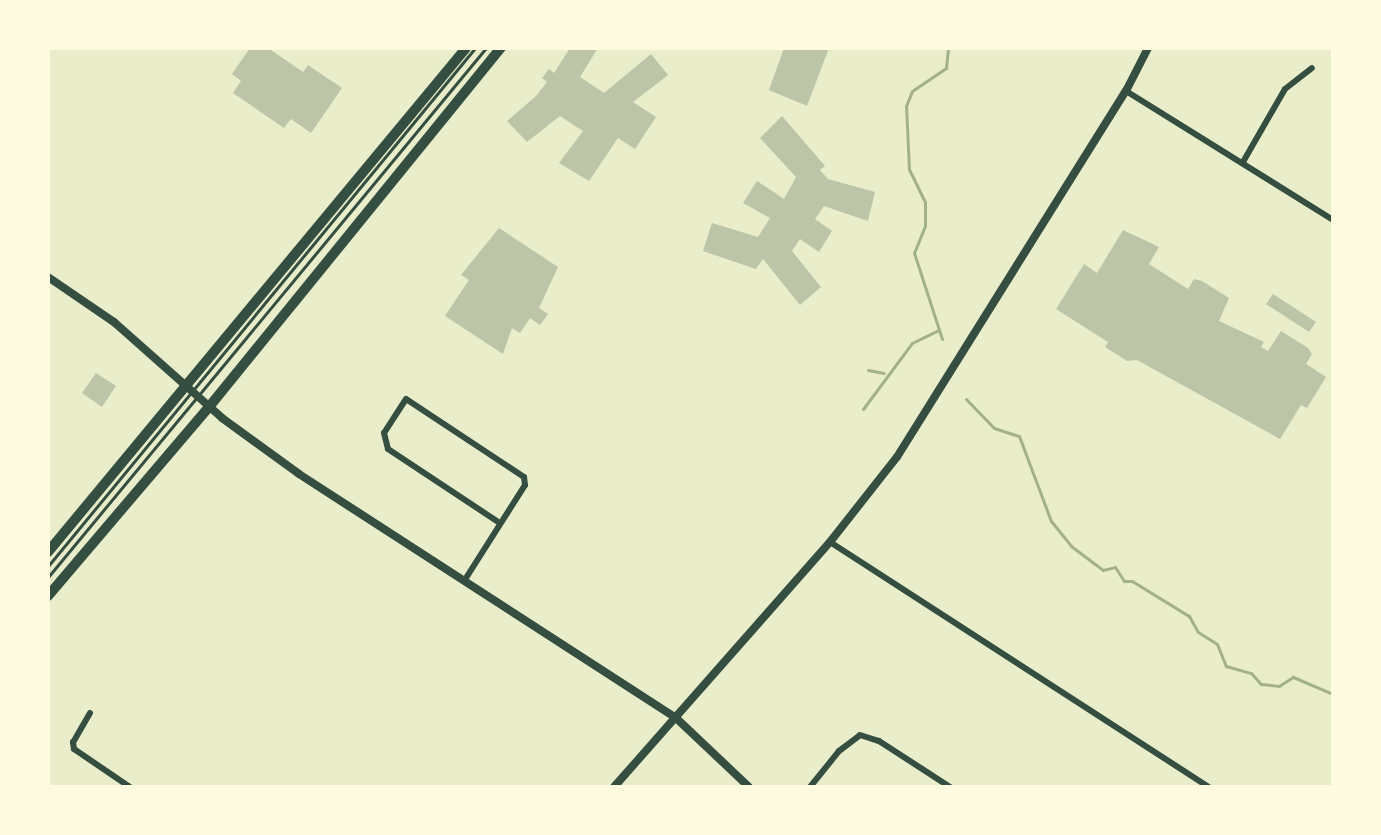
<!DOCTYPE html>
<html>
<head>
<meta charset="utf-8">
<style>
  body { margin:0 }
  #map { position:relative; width:1381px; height:835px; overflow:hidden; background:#e9edc9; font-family:"Playfair Display",serif }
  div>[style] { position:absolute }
  .stream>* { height:3px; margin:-1.5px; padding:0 1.5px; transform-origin:1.5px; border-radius:1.5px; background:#a3b18a }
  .building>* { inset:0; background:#bcc5a7 }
  .service>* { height:3px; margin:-1.5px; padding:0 1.5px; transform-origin:1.5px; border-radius:1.5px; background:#344e41 }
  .minor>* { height:6px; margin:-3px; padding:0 3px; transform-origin:3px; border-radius:3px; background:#344e41 }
  .tertiary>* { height:8px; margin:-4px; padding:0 4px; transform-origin:4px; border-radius:4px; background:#344e41 }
  .primary>* { height:10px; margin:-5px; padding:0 5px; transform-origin:5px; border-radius:5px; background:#344e41 }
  span { translate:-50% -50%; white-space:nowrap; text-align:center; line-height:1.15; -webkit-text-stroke:7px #fefae0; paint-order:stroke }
  .frame { position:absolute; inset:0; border:50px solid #fefae0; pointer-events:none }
</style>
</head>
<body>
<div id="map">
  <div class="stream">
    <div style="left:48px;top:217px;width:45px;rotate:90deg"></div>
    <div style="left:942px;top:339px;width:90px;rotate:-108deg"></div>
    <div style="left:914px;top:253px;width:29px;rotate:-68deg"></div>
    <div style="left:925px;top:226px;width:24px;rotate:-90deg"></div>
    <div style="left:925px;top:202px;width:37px;rotate:-116deg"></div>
    <div style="left:909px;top:169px;width:63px;rotate:-92.7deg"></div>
    <div style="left:906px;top:106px;width:16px;rotate:-68deg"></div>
    <div style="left:912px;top:91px;width:41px;rotate:-34.1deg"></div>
    <div style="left:946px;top:68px;width:20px;rotate:-84deg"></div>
    <div style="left:868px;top:370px;width:16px;rotate:11deg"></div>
    <div style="left:966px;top:399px;width:40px;rotate:46deg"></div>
    <div style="left:994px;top:428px;width:26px;rotate:18deg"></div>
    <div style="left:1019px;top:436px;width:91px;rotate:69.4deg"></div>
    <div style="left:1051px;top:521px;width:32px;rotate:51deg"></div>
    <div style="left:1071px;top:546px;width:40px;rotate:37deg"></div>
    <div style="left:1103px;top:570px;width:12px;rotate:-14deg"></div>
    <div style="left:1115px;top:567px;width:17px;rotate:57deg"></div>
    <div style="left:1124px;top:581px;width:8px"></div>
    <div style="left:1132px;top:581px;width:67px;rotate:31.6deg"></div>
    <div style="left:1189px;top:616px;width:18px;rotate:61deg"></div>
    <div style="left:1198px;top:632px;width:22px;rotate:32deg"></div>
    <div style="left:1217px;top:644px;width:24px;rotate:68deg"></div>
    <div style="left:1226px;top:666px;width:26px;rotate:16deg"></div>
    <div style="left:1251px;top:673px;width:15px;rotate:48deg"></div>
    <div style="left:1261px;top:684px;width:18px;rotate:6deg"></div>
    <div style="left:1279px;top:686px;width:17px;rotate:-33deg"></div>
    <div style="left:1293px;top:677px;width:43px;rotate:23deg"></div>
    <div style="left:863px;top:409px;width:82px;rotate:-53.4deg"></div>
    <div style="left:912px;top:343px;width:30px;rotate:-26deg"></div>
  </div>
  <div class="building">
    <div style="clip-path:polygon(250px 48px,268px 48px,303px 72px,308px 65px,342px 88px,311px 133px,291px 119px,284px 128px,233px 93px,241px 81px,232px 74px)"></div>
    <div style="clip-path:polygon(570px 48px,598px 48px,580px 77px,604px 93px,651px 54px,668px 75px,633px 102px,656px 117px,635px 149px,618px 138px,589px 181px,559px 163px,583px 131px,560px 116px,527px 142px,507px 121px,536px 96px,547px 82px,542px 78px,549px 69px,554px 73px)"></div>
    <div style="clip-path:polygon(784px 48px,829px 48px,807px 106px,769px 90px)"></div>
    <div style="clip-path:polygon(782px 116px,825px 166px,820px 170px,828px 179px,875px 192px,868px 221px,824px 206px,815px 219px,832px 231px,819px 252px,800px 239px,792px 251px,821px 287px,800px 305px,763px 259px,756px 269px,703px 251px,712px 223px,758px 237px,770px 218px,743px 203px,757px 181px,784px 199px,796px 177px,760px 138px)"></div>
    <div style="clip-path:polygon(499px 228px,558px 267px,539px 308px,548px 314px,540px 325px,530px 318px,520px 333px,512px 328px,503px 354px,445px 316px,469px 280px,461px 275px)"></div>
    <div style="clip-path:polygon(1123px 230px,1159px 247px,1149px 264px,1188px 289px,1194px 279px,1202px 281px,1229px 298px,1219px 321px,1264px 342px,1261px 347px,1268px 351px,1281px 331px,1308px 348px,1312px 354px,1306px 364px,1326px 377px,1307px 408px,1301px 405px,1280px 439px,1137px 360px,1127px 361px,1105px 347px,1108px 342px,1056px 309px,1084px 264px,1097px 273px)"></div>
    <div style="clip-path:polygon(1273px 294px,1316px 322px,1309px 332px,1266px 304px)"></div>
    <div style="clip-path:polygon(96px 373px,116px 386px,102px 407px,82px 393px)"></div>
  </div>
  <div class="service">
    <div style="left:48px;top:566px;width:671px;rotate:-50.5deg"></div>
    <div style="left:48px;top:577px;width:687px;rotate:-50.38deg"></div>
  </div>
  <div class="minor">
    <div style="left:1126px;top:91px;width:244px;rotate:31.9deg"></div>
    <div style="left:1243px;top:162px;width:84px;rotate:-60.1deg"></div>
    <div style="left:1285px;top:89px;width:34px;rotate:-38deg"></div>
    <div style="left:830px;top:542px;width:451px;rotate:32.9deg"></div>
    <div style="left:466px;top:578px;width:110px;rotate:-57.6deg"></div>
    <div style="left:525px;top:485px;width:8px;rotate:-97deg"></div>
    <div style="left:524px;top:477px;width:141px;rotate:-146.5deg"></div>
    <div style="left:406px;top:399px;width:40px;rotate:122.9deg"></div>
    <div style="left:384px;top:433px;width:16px;rotate:76deg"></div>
    <div style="left:388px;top:449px;width:134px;rotate:33.5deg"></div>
    <div style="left:90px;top:713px;width:34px;rotate:120deg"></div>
    <div style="left:73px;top:742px;width:7px;rotate:82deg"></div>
    <div style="left:74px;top:749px;width:68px;rotate:34.2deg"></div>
    <div style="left:810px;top:787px;width:46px;rotate:-51.1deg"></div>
    <div style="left:839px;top:751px;width:26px;rotate:-37deg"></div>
    <div style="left:860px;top:735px;width:20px;rotate:18deg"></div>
    <div style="left:879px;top:741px;width:85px;rotate:32.9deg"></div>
  </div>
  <div class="tertiary">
    <div style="left:48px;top:277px;width:80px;rotate:34.3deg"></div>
    <div style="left:114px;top:322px;width:144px;rotate:41.6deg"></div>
    <div style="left:222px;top:418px;width:95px;rotate:36deg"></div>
    <div style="left:299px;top:474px;width:448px;rotate:32.9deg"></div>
    <div style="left:675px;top:717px;width:102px;rotate:43.4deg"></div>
    <div style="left:614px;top:787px;width:327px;rotate:-48.6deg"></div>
    <div style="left:830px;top:542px;width:108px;rotate:-51.8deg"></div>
    <div style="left:897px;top:457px;width:432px;rotate:-58deg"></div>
    <div style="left:1126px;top:91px;width:48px;rotate:-62.9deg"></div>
  </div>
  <div class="primary">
    <div style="left:48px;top:552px;width:655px;rotate:-50.33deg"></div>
    <div style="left:48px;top:596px;width:248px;rotate:-49.6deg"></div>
    <div style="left:209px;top:407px;width:463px;rotate:-50.9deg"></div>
  </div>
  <div class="frame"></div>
</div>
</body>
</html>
